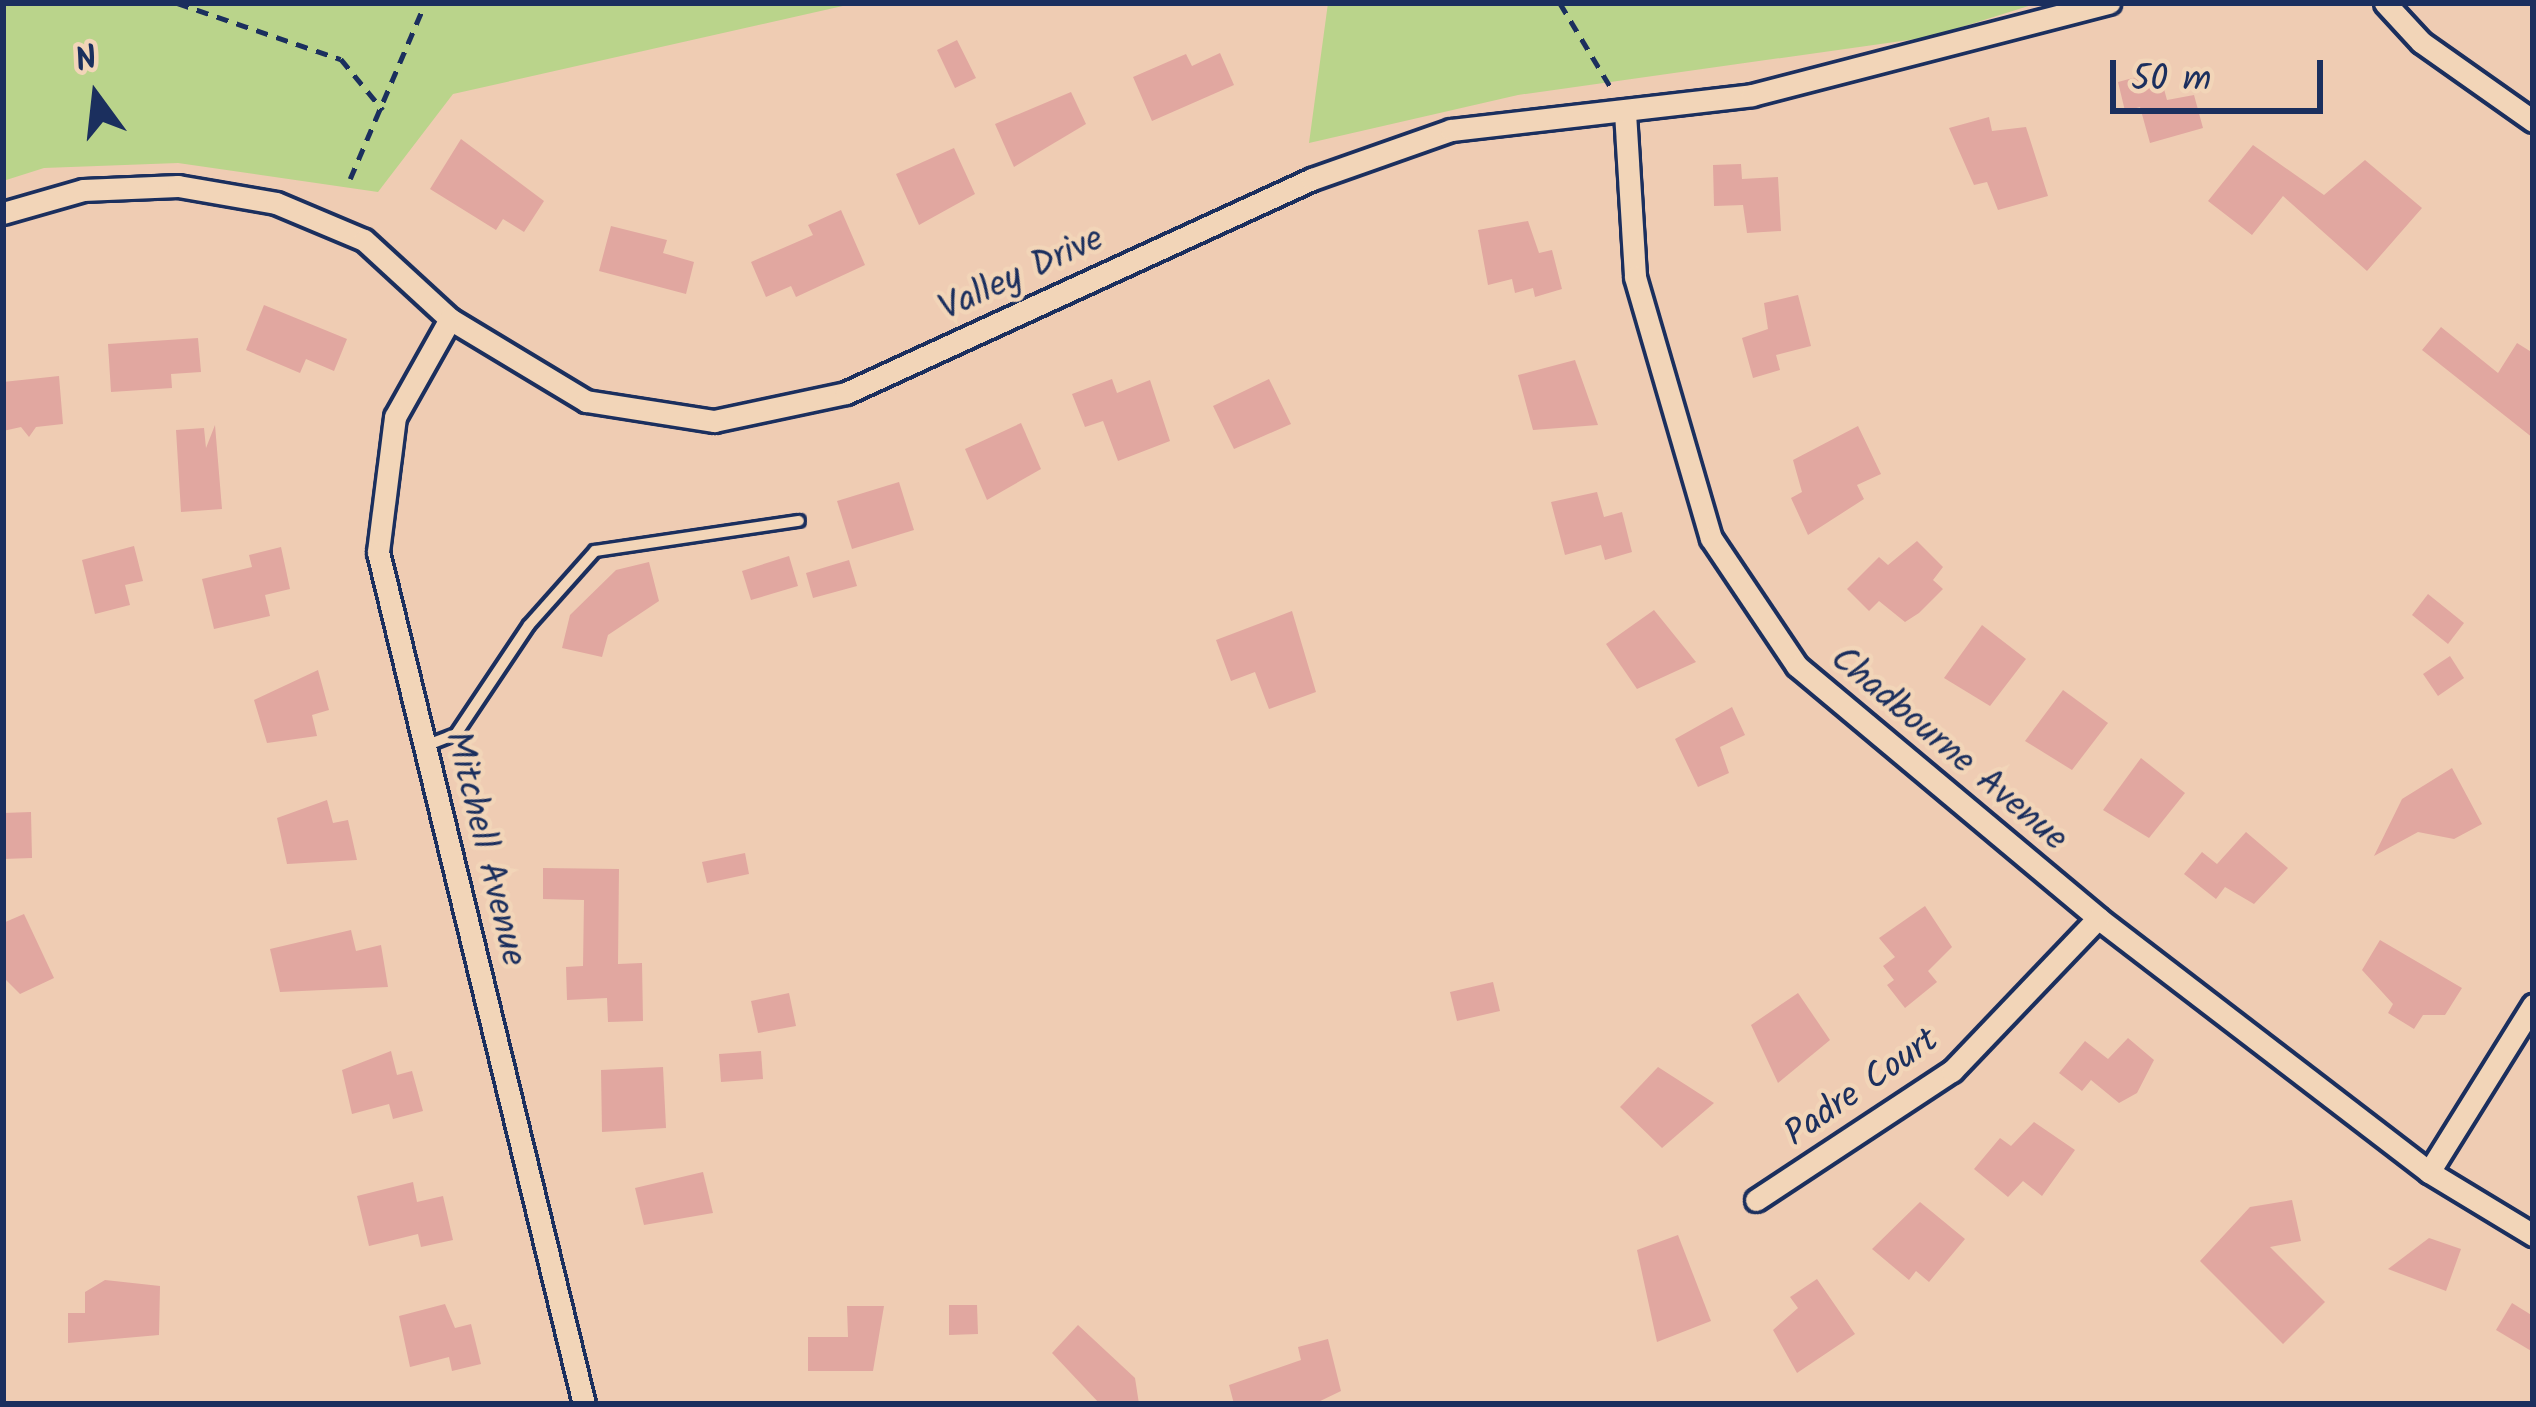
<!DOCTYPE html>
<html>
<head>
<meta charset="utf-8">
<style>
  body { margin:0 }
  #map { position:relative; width:2536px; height:1407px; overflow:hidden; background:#efccb3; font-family:Kalam,sans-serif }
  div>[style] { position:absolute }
  .green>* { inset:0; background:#bad48b }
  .building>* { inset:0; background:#e1a7a0 }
  .path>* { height:4.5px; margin-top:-2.25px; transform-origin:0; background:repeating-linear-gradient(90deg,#1b2f5e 0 12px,transparent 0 21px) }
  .roads { filter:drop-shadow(3px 0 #1b2f5e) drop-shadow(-3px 0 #1b2f5e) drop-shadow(0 3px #1b2f5e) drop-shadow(0 -3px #1b2f5e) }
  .service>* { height:10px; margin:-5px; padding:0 5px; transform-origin:5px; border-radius:5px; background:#f2d5b8 }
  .minor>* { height:21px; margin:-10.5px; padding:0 10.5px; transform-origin:10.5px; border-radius:10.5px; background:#f2d5b8 }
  span { translate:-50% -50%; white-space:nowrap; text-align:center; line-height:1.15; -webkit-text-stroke:9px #f2d5b8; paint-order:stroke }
  .street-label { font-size:36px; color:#1b2f5e }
  .frame { position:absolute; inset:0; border:6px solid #1b2f5e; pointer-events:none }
  .north { position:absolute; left:36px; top:36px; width:120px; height:120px; -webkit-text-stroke:9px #f2d5b8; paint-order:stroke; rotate:345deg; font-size:33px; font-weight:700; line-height:48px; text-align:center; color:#1b2f5e }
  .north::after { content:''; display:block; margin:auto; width:42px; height:54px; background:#1b2f5e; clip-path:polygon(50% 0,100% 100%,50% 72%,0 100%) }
  .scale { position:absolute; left:2110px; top:60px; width:213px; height:54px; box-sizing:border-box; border:6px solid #1b2f5e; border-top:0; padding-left:15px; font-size:36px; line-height:42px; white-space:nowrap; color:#1b2f5e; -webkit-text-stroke:9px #f2d5b8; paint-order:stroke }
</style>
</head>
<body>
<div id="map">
  <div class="green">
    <div style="clip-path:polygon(3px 3px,856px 3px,453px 94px,378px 192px,178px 163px,44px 168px,3px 181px)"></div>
    <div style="clip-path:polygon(1328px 3px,2038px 3px,1930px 37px,1518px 95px,1309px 143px)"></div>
  </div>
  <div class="building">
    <div style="clip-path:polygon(957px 40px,976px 78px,955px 88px,937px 50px)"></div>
    <div style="clip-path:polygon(1220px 53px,1234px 85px,1152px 121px,1133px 77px,1186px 54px,1192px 66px)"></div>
    <div style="clip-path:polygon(2159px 71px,2167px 100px,2194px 95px,2203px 128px,2150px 143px,2140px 107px,2125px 111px,2118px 82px)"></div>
    <div style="clip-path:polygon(1071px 92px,1086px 124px,1014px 167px,995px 124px)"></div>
    <div style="clip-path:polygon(1989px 117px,1992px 131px,2026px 127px,2048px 196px,1998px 210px,1987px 182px,1974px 185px,1949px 128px)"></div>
    <div style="clip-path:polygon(461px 139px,544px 201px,524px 232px,503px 219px,496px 230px,430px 189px)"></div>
    <div style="clip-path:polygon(2253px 145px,2324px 195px,2365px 160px,2422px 208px,2367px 271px,2283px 196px,2252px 235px,2208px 201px)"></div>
    <div style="clip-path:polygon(954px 148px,975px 194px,919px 225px,896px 174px)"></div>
    <div style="clip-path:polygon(1741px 164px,1742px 179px,1778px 177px,1781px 231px,1747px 233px,1743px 205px,1714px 206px,1713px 165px)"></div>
    <div style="clip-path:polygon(841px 210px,865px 265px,796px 297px,791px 286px,766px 297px,751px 262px,813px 235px,808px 225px)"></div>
    <div style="clip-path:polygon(1528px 221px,1539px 253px,1552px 250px,1562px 289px,1535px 297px,1533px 288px,1515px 293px,1512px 279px,1488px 285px,1478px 230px)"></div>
    <div style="clip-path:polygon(611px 226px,667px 240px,663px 253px,694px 262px,686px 294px,599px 271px)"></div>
    <div style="clip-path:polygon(1798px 295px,1811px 346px,1776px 355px,1780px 370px,1753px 378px,1742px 338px,1768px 329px,1764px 303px)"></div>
    <div style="clip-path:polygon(264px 305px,347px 339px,334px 371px,306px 359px,300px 373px,246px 350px)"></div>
    <div style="clip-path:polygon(2441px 327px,2498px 373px,2517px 343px,2533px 353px,2533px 438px,2422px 350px)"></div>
    <div style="clip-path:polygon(198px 338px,201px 372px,171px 374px,172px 388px,111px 392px,108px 344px)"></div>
    <div style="clip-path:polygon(1575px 360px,1598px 425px,1533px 430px,1518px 375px)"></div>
    <div style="clip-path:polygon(59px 376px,63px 424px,36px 427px,29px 437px,21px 427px,3px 431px,3px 382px)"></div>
    <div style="clip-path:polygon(1112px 379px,1117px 393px,1150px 380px,1170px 441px,1118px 461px,1103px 421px,1085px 427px,1072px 394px)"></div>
    <div style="clip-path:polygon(1269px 379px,1291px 424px,1234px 449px,1213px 406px)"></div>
    <div style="clip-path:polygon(1021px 423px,1041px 469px,987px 500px,965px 449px)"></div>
    <div style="clip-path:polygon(215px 425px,222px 509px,181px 512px,176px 430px,204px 428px,206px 448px)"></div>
    <div style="clip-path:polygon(1858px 426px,1881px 474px,1857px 485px,1864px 499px,1808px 535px,1791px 498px,1802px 492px,1793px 460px)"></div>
    <div style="clip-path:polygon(899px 482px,914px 530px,852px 549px,837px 501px)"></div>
    <div style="clip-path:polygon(1597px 492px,1604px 517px,1622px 512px,1632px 552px,1605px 560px,1601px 545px,1565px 555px,1551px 502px)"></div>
    <div style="clip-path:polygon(1917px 541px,1943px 567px,1933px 580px,1943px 589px,1919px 613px,1905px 622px,1879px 601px,1869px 611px,1847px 589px,1879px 557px,1888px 565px)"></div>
    <div style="clip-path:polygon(134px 546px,143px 581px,125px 585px,130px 605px,95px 614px,82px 560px)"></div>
    <div style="clip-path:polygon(281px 547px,290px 589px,265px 595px,270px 616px,214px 629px,202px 579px,252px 567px,249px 555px)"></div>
    <div style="clip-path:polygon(789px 556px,798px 586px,751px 600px,742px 571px)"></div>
    <div style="clip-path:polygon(849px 560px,857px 586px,813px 598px,806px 573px)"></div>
    <div style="clip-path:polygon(649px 562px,659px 601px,608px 635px,602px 657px,562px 648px,570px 615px,616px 570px)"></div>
    <div style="clip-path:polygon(2428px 594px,2464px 623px,2448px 644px,2412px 615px)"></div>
    <div style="clip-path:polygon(1654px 610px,1696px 662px,1637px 689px,1606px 644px)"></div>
    <div style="clip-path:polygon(1292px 611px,1316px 692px,1269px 709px,1255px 672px,1231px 681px,1216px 640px)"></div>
    <div style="clip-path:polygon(1982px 625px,2026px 659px,1990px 706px,1944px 678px)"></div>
    <div style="clip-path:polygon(2450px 656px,2464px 678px,2438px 696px,2423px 674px)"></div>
    <div style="clip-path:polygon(318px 670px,329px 710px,312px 715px,317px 736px,267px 743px,254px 700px)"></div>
    <div style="clip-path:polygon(2063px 690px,2108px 723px,2072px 770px,2025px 741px)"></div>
    <div style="clip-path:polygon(1732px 707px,1745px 735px,1720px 747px,1729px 773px,1698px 787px,1675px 739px)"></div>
    <div style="clip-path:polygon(2141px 758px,2185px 793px,2149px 838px,2103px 810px)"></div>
    <div style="clip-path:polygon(2452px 768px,2482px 824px,2454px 839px,2418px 832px,2374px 856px,2402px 799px)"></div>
    <div style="clip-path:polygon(327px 800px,333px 823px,348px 820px,357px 860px,287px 864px,277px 818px)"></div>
    <div style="clip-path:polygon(31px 812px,32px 858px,3px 859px,3px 813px)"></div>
    <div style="clip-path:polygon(2246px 832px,2288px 868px,2254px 904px,2225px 887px,2216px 899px,2184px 874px,2202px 852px,2217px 864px)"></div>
    <div style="clip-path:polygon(745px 853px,749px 874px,707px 883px,702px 862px)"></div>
    <div style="clip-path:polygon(543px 868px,619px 869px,618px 964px,642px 963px,643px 1021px,608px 1022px,607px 998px,567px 1000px,566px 967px,583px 966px,584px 900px,543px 899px)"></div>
    <div style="clip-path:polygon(1925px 906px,1952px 947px,1928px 971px,1937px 982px,1905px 1008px,1887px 985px,1894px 980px,1883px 966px,1895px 957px,1879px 938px)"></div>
    <div style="clip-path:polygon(24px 914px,54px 978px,20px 994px,3px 977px,3px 923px)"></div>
    <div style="clip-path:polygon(351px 930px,356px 951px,381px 945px,388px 987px,280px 992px,270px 949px)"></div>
    <div style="clip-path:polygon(2380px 940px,2462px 988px,2445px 1015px,2423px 1015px,2414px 1029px,2388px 1013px,2393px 1004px,2362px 970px)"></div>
    <div style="clip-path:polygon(1493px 982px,1500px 1011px,1457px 1021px,1450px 992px)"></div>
    <div style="clip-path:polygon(789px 993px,796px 1026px,758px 1033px,751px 1001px)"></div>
    <div style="clip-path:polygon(1798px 993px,1830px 1040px,1778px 1083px,1751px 1025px)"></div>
    <div style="clip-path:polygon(2128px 1038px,2154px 1060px,2137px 1093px,2119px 1103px,2091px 1080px,2082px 1091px,2059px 1073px,2085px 1041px,2108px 1059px)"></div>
    <div style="clip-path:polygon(391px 1051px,397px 1075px,412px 1071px,423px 1111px,393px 1119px,389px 1104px,352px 1114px,342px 1070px)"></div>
    <div style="clip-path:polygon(761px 1051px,763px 1079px,721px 1082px,719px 1054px)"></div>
    <div style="clip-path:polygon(663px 1067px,666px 1128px,602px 1132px,601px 1070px)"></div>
    <div style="clip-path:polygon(1658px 1067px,1714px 1103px,1662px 1148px,1620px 1107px)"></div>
    <div style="clip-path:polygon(2034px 1122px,2075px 1150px,2042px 1196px,2023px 1181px,2008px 1197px,1974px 1169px,2000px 1138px,2011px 1146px)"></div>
    <div style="clip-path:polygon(703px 1172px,713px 1213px,644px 1225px,635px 1188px)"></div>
    <div style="clip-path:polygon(413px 1182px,417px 1202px,443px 1196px,453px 1240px,421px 1247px,418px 1234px,369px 1246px,357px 1196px)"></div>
    <div style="clip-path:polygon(2292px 1200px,2301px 1241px,2270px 1247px,2325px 1302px,2283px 1344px,2200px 1261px,2250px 1207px)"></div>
    <div style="clip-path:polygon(1920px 1202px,1965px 1239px,1929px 1282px,1916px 1271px,1909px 1280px,1872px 1249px)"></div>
    <div style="clip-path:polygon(1678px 1235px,1711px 1321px,1657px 1342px,1637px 1250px)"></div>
    <div style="clip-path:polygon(2429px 1238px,2461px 1249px,2446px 1291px,2388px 1269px)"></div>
    <div style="clip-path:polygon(1817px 1279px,1855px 1334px,1797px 1373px,1773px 1330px,1798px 1308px,1790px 1297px)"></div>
    <div style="clip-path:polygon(105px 1280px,160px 1286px,159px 1335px,68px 1343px,68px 1313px,85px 1313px,85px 1292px)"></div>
    <div style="clip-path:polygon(2512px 1303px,2533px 1316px,2533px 1352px,2496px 1330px)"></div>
    <div style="clip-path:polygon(445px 1304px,455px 1328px,471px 1324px,481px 1364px,452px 1371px,449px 1357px,410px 1367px,399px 1316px)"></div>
    <div style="clip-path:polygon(949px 1305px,977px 1305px,978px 1334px,949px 1335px)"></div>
    <div style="clip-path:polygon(847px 1306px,884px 1306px,873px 1371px,808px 1371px,808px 1337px,848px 1337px)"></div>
    <div style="clip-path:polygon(1078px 1325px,1135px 1378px,1139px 1404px,1100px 1404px,1052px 1353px)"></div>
    <div style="clip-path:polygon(1328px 1339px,1341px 1391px,1314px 1404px,1234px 1404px,1229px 1385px,1301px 1360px,1298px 1347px)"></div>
  </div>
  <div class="path">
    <div style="left:177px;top:3px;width:173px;rotate:18.9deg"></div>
    <div style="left:341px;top:59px;width:66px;rotate:50.5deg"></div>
    <div style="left:1560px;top:3px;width:97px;rotate:58.9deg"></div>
    <div style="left:350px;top:179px;width:191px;rotate:-66.9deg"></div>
  </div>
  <div class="roads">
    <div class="service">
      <div style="left:425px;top:746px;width:33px;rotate:-21deg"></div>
      <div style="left:456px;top:734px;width:131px;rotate:-56.2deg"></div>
      <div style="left:529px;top:625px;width:99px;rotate:-48.3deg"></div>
      <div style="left:595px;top:551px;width:206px;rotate:-8.4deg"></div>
    </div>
    <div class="minor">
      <div style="left:2385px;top:3px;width:53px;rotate:47.3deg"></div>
      <div style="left:2421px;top:42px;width:137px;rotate:35.2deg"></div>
      <div style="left:1625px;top:112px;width:165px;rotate:86.5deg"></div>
      <div style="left:1635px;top:277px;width:272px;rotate:73.8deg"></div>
      <div style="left:1711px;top:538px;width:154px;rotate:56.1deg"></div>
      <div style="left:1797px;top:666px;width:393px;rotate:39.9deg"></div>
      <div style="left:2098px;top:918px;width:417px;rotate:37.5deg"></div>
      <div style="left:2429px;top:1172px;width:122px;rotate:31.2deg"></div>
      <div style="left:3px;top:213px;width:83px;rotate:-16deg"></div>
      <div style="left:83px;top:190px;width:95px;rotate:-2.4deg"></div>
      <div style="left:178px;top:186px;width:99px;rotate:9.8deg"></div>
      <div style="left:276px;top:203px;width:95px;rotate:22.8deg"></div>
      <div style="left:364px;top:240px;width:117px;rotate:42.6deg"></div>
      <div style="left:450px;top:319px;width:159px;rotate:31.1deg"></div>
      <div style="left:586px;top:401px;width:130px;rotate:8.9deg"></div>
      <div style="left:714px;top:421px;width:135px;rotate:-12deg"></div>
      <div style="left:846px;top:393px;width:513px;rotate:-24.67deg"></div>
      <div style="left:1312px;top:179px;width:147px;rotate:-19.4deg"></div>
      <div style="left:1451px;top:130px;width:303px;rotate:-6.6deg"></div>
      <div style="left:1752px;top:95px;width:369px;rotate:-14.5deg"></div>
      <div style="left:450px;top:319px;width:112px;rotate:119.3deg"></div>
      <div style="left:395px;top:417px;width:136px;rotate:97.2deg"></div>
      <div style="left:378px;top:552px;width:877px;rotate:76.41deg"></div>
      <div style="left:2429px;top:1172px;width:197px;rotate:-58.1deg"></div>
      <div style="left:1756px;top:1200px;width:235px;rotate:-33.4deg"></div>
      <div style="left:1952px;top:1071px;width:211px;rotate:-46.3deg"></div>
    </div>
  </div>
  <div class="street-label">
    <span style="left:1022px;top:275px;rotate:-25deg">Valley Drive</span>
    <span style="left:1948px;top:750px;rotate:40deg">Chadbourne Avenue</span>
    <span style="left:484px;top:849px;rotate:76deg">Mitchell Avenue</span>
    <span style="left:1862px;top:1088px;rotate:-35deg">Padre Court</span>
  </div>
  <div class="frame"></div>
  <div class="north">N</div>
  <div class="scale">50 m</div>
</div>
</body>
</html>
